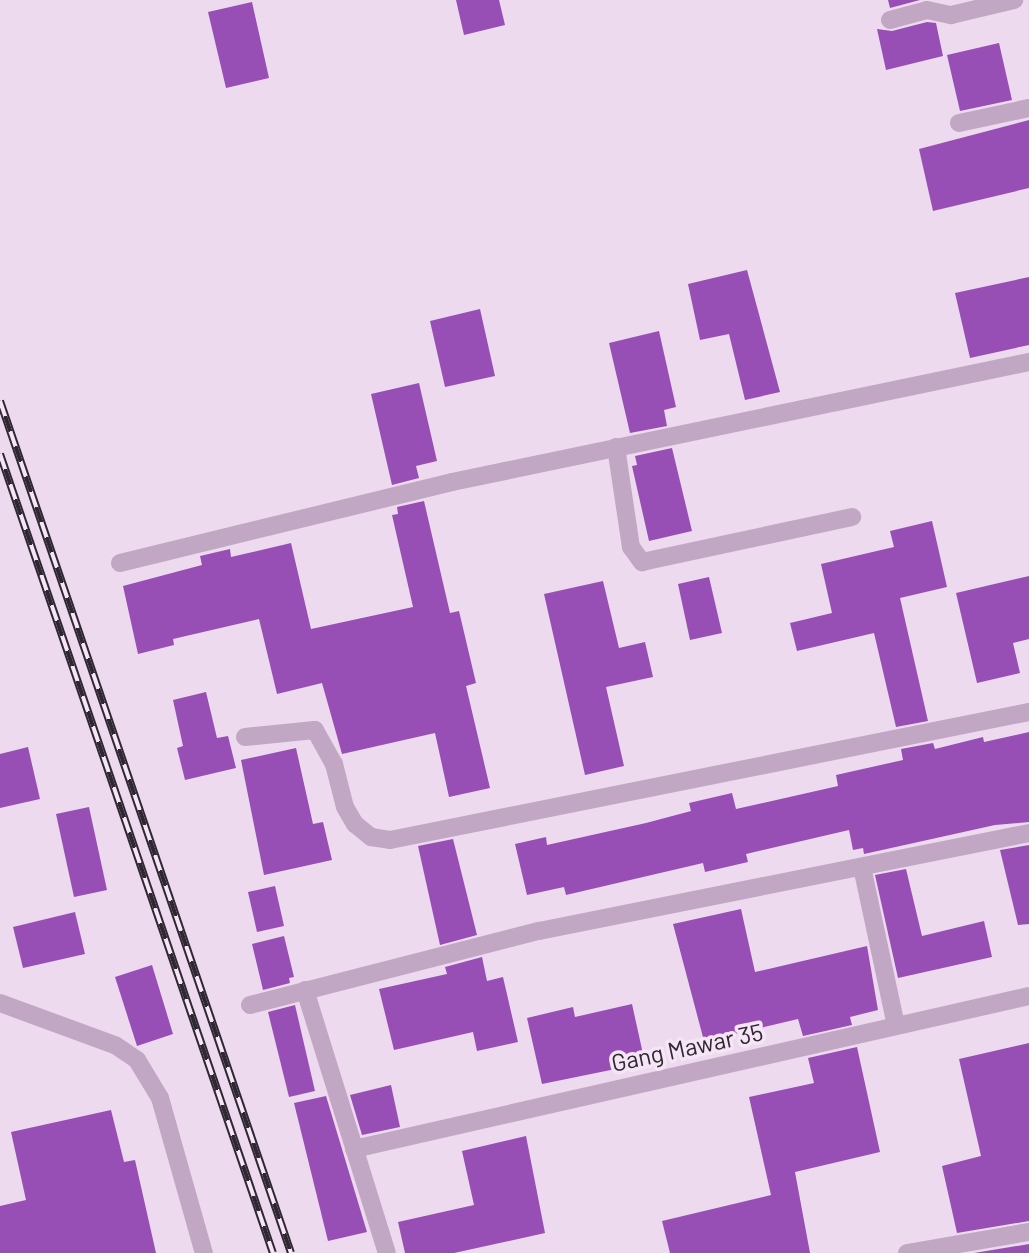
<!DOCTYPE html>
<html>
<head>
<meta charset="utf-8">
<style>
  body { margin:0 }
  #map { position:relative; width:1029px; height:1253px; overflow:hidden; background:#eddaee; font-family:Barlow,sans-serif }
  div>[style] { position:absolute }
  .building>* { inset:0; background:#974fb6 }
  .minor>* { height:18px; margin:-9px; padding:0 9px; transform-origin:9px; border-radius:9px; background:#c1a7c4 }
  .rail>* { height:8px; margin-top:-4px; transform-origin:0; background:repeating-linear-gradient(90deg,#f6e5f6 0 16px,#2f2732 0 32px); box-sizing:border-box; border-block:2px solid #2f2732 }
  span { translate:-50% -50%; white-space:nowrap; text-align:center; line-height:1.15; -webkit-text-stroke:7px #f6e5f6; paint-order:stroke }
  .street-label { font-size:24px; color:#2f2732 }
</style>
</head>
<body>
<div id="map">
  <div class="building">
    <div style="clip-path:polygon(456px 0,499px 0,505px 25px,464px 35px)"></div>
    <div style="clip-path:polygon(888px 0,920px 0,890px 8px)"></div>
    <div style="clip-path:polygon(252px 2px,269px 78px,226px 88px,208px 12px)"></div>
    <div style="clip-path:polygon(927px 22px,936px 23px,943px 56px,886px 70px,877px 29px,892px 31px)"></div>
    <div style="clip-path:polygon(999px 43px,1012px 100px,960px 111px,947px 55px)"></div>
    <div style="clip-path:polygon(1029px 120px,1029px 188px,933px 211px,919px 149px)"></div>
    <div style="clip-path:polygon(747px 270px,780px 392px,745px 400px,729px 334px,700px 340px,688px 284px)"></div>
    <div style="clip-path:polygon(1029px 277px,1029px 345px,970px 358px,955px 293px)"></div>
    <div style="clip-path:polygon(480px 309px,495px 376px,445px 387px,430px 321px)"></div>
    <div style="clip-path:polygon(659px 331px,676px 407px,664px 410px,667px 426px,630px 433px,609px 343px)"></div>
    <div style="clip-path:polygon(419px 383px,437px 461px,416px 466px,419px 478px,392px 485px,371px 394px)"></div>
    <div style="clip-path:polygon(672px 448px,692px 531px,649px 541px,632px 466px,637px 465px,635px 456px)"></div>
    <div style="clip-path:polygon(424px 501px,450px 613px,459px 611px,476px 683px,466px 686px,490px 788px,449px 797px,435px 733px,342px 754px,322px 683px,277px 694px,259px 619px,173px 639px,174px 645px,138px 654px,123px 586px,202px 565px,200px 556px,230px 549px,231px 557px,291px 543px,311px 629px,413px 607px,392px 515px,398px 514px,397px 507px)"></div>
    <div style="clip-path:polygon(932px 521px,947px 587px,900px 598px,928px 721px,896px 727px,874px 633px,797px 651px,790px 623px,832px 613px,821px 564px,894px 547px,890px 531px)"></div>
    <div style="clip-path:polygon(1029px 576px,1029px 639px,1013px 643px,1020px 673px,977px 683px,956px 593px)"></div>
    <div style="clip-path:polygon(709px 577px,722px 633px,690px 640px,678px 584px)"></div>
    <div style="clip-path:polygon(603px 581px,619px 648px,645px 642px,653px 677px,606px 687px,624px 766px,585px 775px,544px 594px)"></div>
    <div style="clip-path:polygon(206px 692px,217px 738px,228px 736px,236px 768px,185px 780px,177px 748px,183px 746px,173px 700px)"></div>
    <div style="clip-path:polygon(1029px 732px,1029px 822px,995px 825px,864px 854px,863px 848px,853px 850px,849px 830px,746px 854px,748px 862px,705px 872px,703px 863px,566px 895px,564px 887px,527px 895px,515px 844px,546px 837px,547px 845px,646px 823px,691px 811px,689px 803px,732px 793px,736px 809px,838px 786px,836px 775px,903px 760px,901px 749px,933px 743px,935px 749px,983px 737px,984px 742px)"></div>
    <div style="clip-path:polygon(28px 747px,40px 799px,0 808px,0 754px)"></div>
    <div style="clip-path:polygon(296px 748px,313px 824px,323px 822px,332px 860px,264px 875px,241px 760px)"></div>
    <div style="clip-path:polygon(89px 807px,107px 890px,74px 897px,56px 814px)"></div>
    <div style="clip-path:polygon(453px 839px,477px 935px,440px 945px,418px 846px)"></div>
    <div style="clip-path:polygon(1029px 845px,1029px 924px,1018px 925px,1000px 850px)"></div>
    <div style="clip-path:polygon(906px 869px,922px 936px,984px 921px,992px 957px,898px 978px,875px 875px)"></div>
    <div style="clip-path:polygon(275px 886px,284px 926px,257px 932px,248px 892px)"></div>
    <div style="clip-path:polygon(741px 909px,755px 972px,867px 946px,878px 1010px,850px 1017px,852px 1025px,803px 1036px,798px 1019px,704px 1041px,673px 924px)"></div>
    <div style="clip-path:polygon(75px 912px,85px 954px,23px 968px,13px 927px)"></div>
    <div style="clip-path:polygon(284px 936px,294px 977px,289px 978px,290px 983px,263px 990px,252px 944px)"></div>
    <div style="clip-path:polygon(482px 957px,487px 981px,503px 977px,518px 1042px,477px 1051px,473px 1032px,394px 1050px,379px 989px,447px 974px,445px 967px)"></div>
    <div style="clip-path:polygon(152px 965px,173px 1034px,137px 1046px,115px 977px)"></div>
    <div style="clip-path:polygon(632px 1004px,645px 1063px,542px 1084px,527px 1018px,573px 1007px,575px 1017px)"></div>
    <div style="clip-path:polygon(295px 1005px,315px 1091px,289px 1097px,268px 1012px)"></div>
    <div style="clip-path:polygon(1029px 1043px,1029px 1221px,957px 1233px,942px 1166px,981px 1156px,959px 1059px)"></div>
    <div style="clip-path:polygon(857px 1047px,880px 1152px,795px 1172px,810px 1253px,670px 1253px,662px 1221px,771px 1195px,749px 1097px,814px 1083px,808px 1058px)"></div>
    <div style="clip-path:polygon(391px 1085px,400px 1127px,362px 1135px,350px 1095px)"></div>
    <div style="clip-path:polygon(326px 1096px,367px 1232px,328px 1241px,294px 1103px)"></div>
    <div style="clip-path:polygon(111px 1110px,124px 1162px,135px 1160px,156px 1253px,0 1253px,0 1206px,26px 1200px,11px 1132px)"></div>
    <div style="clip-path:polygon(526px 1136px,545px 1233px,454px 1253px,405px 1253px,398px 1222px,474px 1205px,462px 1151px)"></div>
    <div style="clip-path:polygon(1029px 1244px,1029px 1253px,974px 1253px)"></div>
  </div>
  <div class="minor">
    <div style="left:890px;top:20px;width:38px;rotate:-15deg"></div>
    <div style="left:927px;top:10px;width:25px;rotate:12deg"></div>
    <div style="left:951px;top:15px;width:65px;rotate:-13.4deg"></div>
    <div style="left:959px;top:123px;width:72px;rotate:-12.1deg"></div>
    <div style="left:616px;top:447px;width:101px;rotate:81.5deg"></div>
    <div style="left:631px;top:547px;width:19px;rotate:54deg"></div>
    <div style="left:642px;top:562px;width:215px;rotate:-12.1deg"></div>
    <div style="left:120px;top:563px;width:342px;rotate:-13.7deg"></div>
    <div style="left:452px;top:482px;width:589px;rotate:-11.75deg"></div>
    <div style="left:245px;top:737px;width:70px;rotate:-5.7deg"></div>
    <div style="left:315px;top:730px;width:39px;rotate:61deg"></div>
    <div style="left:334px;top:764px;width:44px;rotate:75.7deg"></div>
    <div style="left:345px;top:807px;width:20px;rotate:60deg"></div>
    <div style="left:355px;top:824px;width:21px;rotate:39deg"></div>
    <div style="left:371px;top:837px;width:19px;rotate:9deg"></div>
    <div style="left:390px;top:840px;width:652px;rotate:-11.33deg"></div>
    <div style="left:862px;top:867px;width:162px;rotate:77.9deg"></div>
    <div style="left:305px;top:990px;width:275px;rotate:72.7deg"></div>
    <div style="left:0;top:1003px;width:122px;rotate:20.1deg"></div>
    <div style="left:115px;top:1045px;width:27px;rotate:34deg"></div>
    <div style="left:137px;top:1060px;width:44px;rotate:58.8deg"></div>
    <div style="left:160px;top:1098px;width:161px;rotate:74.2deg"></div>
    <div style="left:250px;top:1005px;width:298px;rotate:-14.4deg"></div>
    <div style="left:539px;top:931px;width:500px;rotate:-11.3deg"></div>
    <div style="left:354px;top:1149px;width:692px;rotate:-12.77deg"></div>
    <div style="left:907px;top:1253px;width:124px;rotate:-9.8deg"></div>
  </div>
  <div class="rail">
    <div style="left:0;top:401px;width:900px;rotate:71.14deg"></div>
    <div style="left:0;top:454px;width:844px;rotate:71.14deg"></div>
  </div>
  <div class="street-label">
    <span style="left:687px;top:1047px;rotate:-12deg">Gang Mawar 35</span>
  </div>
</div>
</body>
</html>
